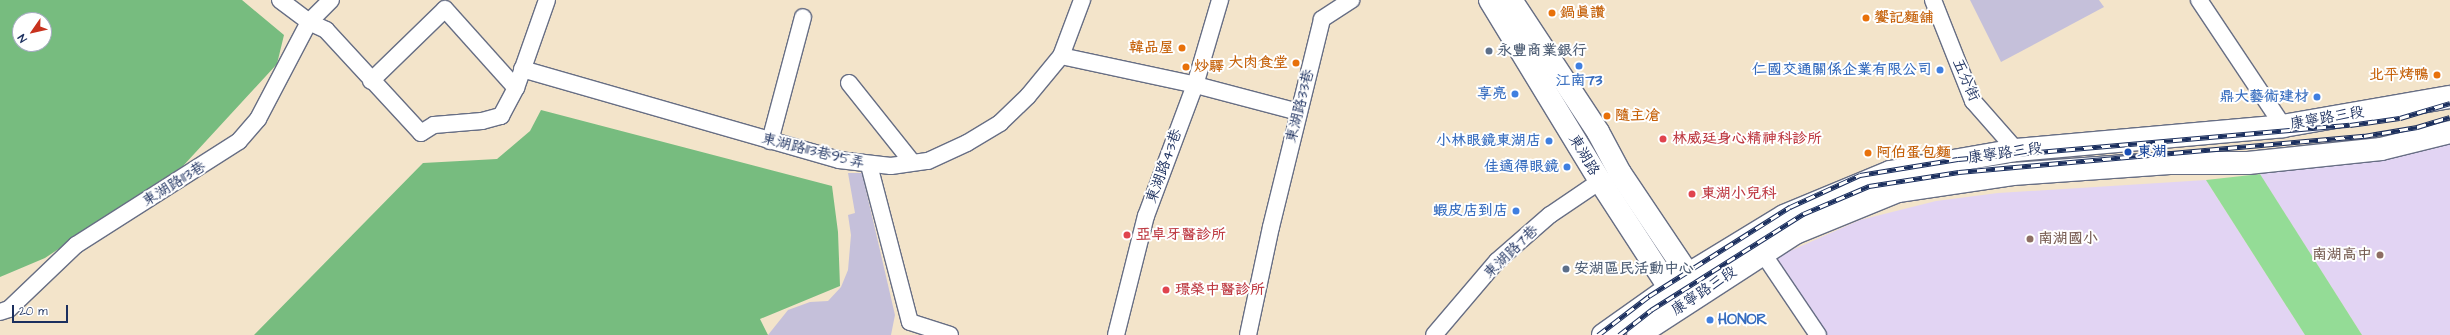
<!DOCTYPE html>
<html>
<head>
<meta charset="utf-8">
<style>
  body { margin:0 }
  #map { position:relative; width:2450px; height:335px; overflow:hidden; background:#f3e4ca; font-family:"Architects Daughter","LXGW WenKai TC",sans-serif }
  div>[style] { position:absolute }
  .built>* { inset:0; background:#e2d4f3 }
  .industrial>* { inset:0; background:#c5c0da }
  .green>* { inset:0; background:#94dc96 }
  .forest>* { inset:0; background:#77bc7f }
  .roads { filter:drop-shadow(1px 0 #676e84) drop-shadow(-1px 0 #676e84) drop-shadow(0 1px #676e84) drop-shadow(0 -1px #676e84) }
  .street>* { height:16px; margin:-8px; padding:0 8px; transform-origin:8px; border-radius:8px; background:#fff }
  .secondary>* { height:22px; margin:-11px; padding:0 11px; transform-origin:11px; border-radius:11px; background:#fff }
  .rail>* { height:4.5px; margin-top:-2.25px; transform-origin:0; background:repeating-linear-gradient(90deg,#fff 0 9px,#1b2f5e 0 18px); box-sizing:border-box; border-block:1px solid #1b2f5e }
  .dots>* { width:11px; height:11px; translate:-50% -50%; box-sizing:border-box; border:2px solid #fff; border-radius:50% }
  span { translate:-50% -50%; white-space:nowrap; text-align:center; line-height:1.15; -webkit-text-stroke:4px #fff; paint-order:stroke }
  .food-label { font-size:15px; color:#c56008; font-weight:700 }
  .left { translate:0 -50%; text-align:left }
  .right { translate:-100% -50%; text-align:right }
  .service-label { font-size:15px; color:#4e5e75; font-weight:700 }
  .shop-label { font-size:15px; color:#366cbe; font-weight:700 }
  .street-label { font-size:15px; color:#1b2f5e }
  .health-label { font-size:15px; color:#be3a42; font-weight:700 }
  .transit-label { font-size:15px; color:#164399; font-weight:700 }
  .education-label { font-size:15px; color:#785e54; font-weight:700 }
  .north { position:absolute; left:12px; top:12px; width:40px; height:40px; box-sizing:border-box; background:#fff; border:1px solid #a4acbf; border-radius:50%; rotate:236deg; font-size:11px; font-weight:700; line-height:16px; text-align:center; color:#1b2f5e }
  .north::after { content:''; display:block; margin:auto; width:14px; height:18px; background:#c8321e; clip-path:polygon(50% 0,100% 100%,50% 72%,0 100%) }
  .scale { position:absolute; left:12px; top:305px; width:56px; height:18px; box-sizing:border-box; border:2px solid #1b2f5e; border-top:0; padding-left:5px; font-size:12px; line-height:14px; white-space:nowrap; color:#1b2f5e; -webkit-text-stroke:3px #fff; paint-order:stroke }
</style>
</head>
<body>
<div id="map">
  <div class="built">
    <div style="clip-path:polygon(2450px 142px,2450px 335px,2362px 335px,2259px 173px)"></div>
    <div style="clip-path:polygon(2206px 180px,2305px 335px,1824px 335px,1772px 259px,1860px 220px,1936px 201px,1998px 193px)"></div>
  </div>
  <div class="industrial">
    <div style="clip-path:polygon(1970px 0,2099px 0,2104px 7px,2001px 62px)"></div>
    <div style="clip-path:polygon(848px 173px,862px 173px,895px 315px,891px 335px,768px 335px,788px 310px,810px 302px,828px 301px,841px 287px,848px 270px,851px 235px,848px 215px,855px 213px)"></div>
  </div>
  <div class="green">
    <div style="clip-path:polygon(2260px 174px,2362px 335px,2305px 335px,2206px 180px)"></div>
  </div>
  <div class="forest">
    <div style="clip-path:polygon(evenodd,0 0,242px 0,284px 35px,277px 64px,183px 166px,45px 258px,0 277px,0 0,20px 20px,44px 20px,44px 44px,20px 44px,20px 20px)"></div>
    <div style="clip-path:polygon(541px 110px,832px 186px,838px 232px,840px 286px,760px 319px,768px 335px,254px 335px,423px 163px,497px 159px,530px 131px)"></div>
  </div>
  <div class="roads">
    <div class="street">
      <div style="left:280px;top:0;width:36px;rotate:37deg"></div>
      <div style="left:309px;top:22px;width:19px;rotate:25deg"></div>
      <div style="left:326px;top:30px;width:140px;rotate:47.3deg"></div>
      <div style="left:421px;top:133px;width:15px;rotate:-32deg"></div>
      <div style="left:434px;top:125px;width:48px;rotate:-4.8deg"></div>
      <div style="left:482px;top:121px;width:20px;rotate:-15deg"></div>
      <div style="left:501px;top:116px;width:32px;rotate:-62deg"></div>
      <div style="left:516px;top:88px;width:93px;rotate:-70.6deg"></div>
      <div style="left:1933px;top:0;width:109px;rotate:68.4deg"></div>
      <div style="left:1973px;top:101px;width:65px;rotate:48.7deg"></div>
      <div style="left:2199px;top:0;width:151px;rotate:56.3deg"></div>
      <div style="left:1061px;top:56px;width:138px;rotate:12.1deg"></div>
      <div style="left:1196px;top:85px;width:106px;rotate:14.8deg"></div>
      <div style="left:522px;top:69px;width:330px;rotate:16deg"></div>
      <div style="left:839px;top:160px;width:52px;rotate:6.6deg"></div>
      <div style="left:891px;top:166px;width:37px;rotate:-8deg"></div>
      <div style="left:928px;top:161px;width:43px;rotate:-24.8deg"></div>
      <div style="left:967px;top:143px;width:39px;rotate:-31deg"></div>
      <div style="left:1000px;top:123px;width:39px;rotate:-44deg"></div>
      <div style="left:1028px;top:96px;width:52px;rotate:-50.5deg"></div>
      <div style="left:1061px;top:56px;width:60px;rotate:-69.4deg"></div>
      <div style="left:371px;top:81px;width:103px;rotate:-44.2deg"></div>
      <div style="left:445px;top:9px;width:106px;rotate:48.1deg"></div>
      <div style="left:849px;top:83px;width:101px;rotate:51.4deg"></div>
      <div style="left:770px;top:141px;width:128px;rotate:-75.1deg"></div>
      <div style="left:869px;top:165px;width:162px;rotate:75.4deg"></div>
      <div style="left:910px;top:322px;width:42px;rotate:18deg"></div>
      <div style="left:1762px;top:252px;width:100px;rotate:56deg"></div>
      <div style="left:0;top:312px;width:9px;rotate:-18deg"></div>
      <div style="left:9px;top:309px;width:93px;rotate:-43.7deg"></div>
      <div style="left:76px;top:245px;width:193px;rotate:-32.5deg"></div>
      <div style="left:239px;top:141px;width:29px;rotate:-49deg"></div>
      <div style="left:258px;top:119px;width:110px;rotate:-62.3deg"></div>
      <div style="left:309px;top:22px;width:31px;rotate:-45deg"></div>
      <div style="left:1116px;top:335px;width:123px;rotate:-75.9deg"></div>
      <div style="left:1146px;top:216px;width:140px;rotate:-69.5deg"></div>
      <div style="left:1195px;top:85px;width:89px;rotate:-73.6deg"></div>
      <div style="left:1248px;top:335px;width:110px;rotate:-78deg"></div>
      <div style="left:1271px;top:227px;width:214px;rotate:-76.2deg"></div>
      <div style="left:1322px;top:19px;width:35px;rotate:-33deg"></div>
      <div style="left:1434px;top:335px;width:97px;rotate:-49.6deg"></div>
      <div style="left:1497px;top:261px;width:70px;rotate:-41deg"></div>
      <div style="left:1550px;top:215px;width:60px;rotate:-34.2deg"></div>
    </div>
    <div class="secondary">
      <div style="left:1490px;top:0;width:212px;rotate:58.7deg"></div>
      <div style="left:1600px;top:181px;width:143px;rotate:57deg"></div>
      <div style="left:1511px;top:0;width:158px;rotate:56.6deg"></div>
      <div style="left:1598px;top:132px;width:47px;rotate:61.8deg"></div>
      <div style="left:1620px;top:173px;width:136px;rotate:56.1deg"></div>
      <div style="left:1603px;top:335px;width:105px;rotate:-35.3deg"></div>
      <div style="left:1689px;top:274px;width:111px;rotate:-31.4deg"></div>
      <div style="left:1784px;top:216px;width:115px;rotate:-22.5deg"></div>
      <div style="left:1890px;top:172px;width:128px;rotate:-9.9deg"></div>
      <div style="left:2016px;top:150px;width:268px;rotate:-5.1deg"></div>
      <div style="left:2283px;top:126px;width:169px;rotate:-9.9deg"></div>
      <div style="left:1638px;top:335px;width:187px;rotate:-33deg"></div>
      <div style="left:1795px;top:233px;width:111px;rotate:-22.2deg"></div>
      <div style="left:1898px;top:191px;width:116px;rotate:-8.4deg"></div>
      <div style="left:2013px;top:174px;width:157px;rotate:-4deg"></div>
      <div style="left:2170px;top:163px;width:78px"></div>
      <div style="left:2248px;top:163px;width:134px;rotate:-6deg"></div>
      <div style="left:2381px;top:149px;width:71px;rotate:-13.8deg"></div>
    </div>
  </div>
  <div class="rail">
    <div style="left:1598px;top:335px;width:64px;rotate:-37.4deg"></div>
    <div style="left:1649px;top:296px;width:167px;rotate:-32.3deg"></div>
    <div style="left:1790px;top:207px;width:77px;rotate:-24.6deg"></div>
    <div style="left:1860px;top:175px;width:99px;rotate:-9.3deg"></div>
    <div style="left:1958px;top:159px;width:393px;rotate:-5deg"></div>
    <div style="left:2350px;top:125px;width:50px;rotate:-8deg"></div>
    <div style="left:2400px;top:118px;width:52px;rotate:-16.7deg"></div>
    <div style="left:1619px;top:335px;width:41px;rotate:-38deg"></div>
    <div style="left:1651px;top:310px;width:180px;rotate:-32.3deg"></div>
    <div style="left:1803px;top:214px;width:72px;rotate:-23deg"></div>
    <div style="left:1869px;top:186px;width:91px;rotate:-8.8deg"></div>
    <div style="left:1959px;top:172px;width:407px;rotate:-5.1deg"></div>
    <div style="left:2364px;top:136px;width:54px;rotate:-9.6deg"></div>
    <div style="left:2417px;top:127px;width:34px;rotate:-17deg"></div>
  </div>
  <div class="dots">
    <div style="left:1552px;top:13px;background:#e8710a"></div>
    <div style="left:1866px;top:18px;background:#e8710a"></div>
    <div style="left:1182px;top:48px;background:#e8710a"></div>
    <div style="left:1489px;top:51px;background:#5c6f8a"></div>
    <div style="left:1296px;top:63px;background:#e8710a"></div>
    <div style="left:1579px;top:66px;background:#3f7fe0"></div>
    <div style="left:1186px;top:67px;background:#e8710a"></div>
    <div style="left:1940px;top:70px;background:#3f7fe0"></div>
    <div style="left:2437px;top:75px;background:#e8710a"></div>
    <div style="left:1515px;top:94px;background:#3f7fe0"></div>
    <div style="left:2317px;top:97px;background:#3f7fe0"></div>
    <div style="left:1607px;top:116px;background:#e8710a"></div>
    <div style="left:1663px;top:139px;background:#e0444e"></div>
    <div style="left:1549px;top:141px;background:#3f7fe0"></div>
    <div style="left:2128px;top:152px;background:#1a4fb4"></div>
    <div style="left:1868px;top:153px;background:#e8710a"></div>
    <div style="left:1567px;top:167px;background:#3f7fe0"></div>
    <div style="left:1692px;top:194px;background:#e0444e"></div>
    <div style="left:1516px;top:211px;background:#3f7fe0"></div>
    <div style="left:1127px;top:235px;background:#e0444e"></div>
    <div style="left:2030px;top:239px;background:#8d6e63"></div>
    <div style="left:2380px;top:255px;background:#8d6e63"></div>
    <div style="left:1566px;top:269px;background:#5c6f8a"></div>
    <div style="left:1166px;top:290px;background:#e0444e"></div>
    <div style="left:1710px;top:320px;background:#3f7fe0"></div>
  </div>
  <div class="food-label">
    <span class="left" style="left:1560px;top:13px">鍋真讚</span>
    <span class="left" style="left:1874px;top:18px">饗記麵舖</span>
    <span class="right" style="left:1174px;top:48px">韓品屋</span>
    <span class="right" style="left:1288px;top:63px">大肉食堂</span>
    <span class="left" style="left:1194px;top:67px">炒驛</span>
    <span class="right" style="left:2429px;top:75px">北平烤鴨</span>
    <span class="left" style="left:1615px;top:116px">隨主凔</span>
    <span class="left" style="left:1876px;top:153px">阿伯蛋包麵</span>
  </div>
  <div class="service-label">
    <span class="left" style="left:1497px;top:51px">永豐商業銀行</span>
    <span class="left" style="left:1574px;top:269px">安湖區民活動中心</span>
  </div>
  <div class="shop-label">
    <span class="right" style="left:1932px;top:70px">仁國交通關係企業有限公司</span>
    <span style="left:1579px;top:81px">江南73</span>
    <span class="right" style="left:1507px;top:94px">享亮</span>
    <span class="right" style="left:2309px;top:97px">鼎大藝術建材</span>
    <span class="right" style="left:1541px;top:141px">小林眼鏡東湖店</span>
    <span class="right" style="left:1559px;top:167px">佳適得眼鏡</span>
    <span class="right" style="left:1508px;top:211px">蝦皮店到店</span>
    <span class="left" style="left:1718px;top:320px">HONOR</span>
  </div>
  <div class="street-label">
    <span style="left:1966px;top:80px;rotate:66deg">五分街</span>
    <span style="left:1300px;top:106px;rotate:-76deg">東湖路33巷</span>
    <span style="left:2327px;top:118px;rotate:-10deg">康寧路三段</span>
    <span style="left:813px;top:151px;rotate:14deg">東湖路113巷95弄</span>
    <span style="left:2005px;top:153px;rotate:-8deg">康寧路三段</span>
    <span style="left:1584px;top:155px;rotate:59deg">東湖路</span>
    <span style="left:1164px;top:166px;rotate:-70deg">東湖路43巷</span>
    <span style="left:174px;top:184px;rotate:-32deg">東湖路113巷</span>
    <span style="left:1511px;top:252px;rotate:-44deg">東湖路7巷</span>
    <span style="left:1704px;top:291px;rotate:-34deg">康寧路三段</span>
  </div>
  <div class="health-label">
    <span class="left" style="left:1672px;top:139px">林威廷身心精神科診所</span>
    <span class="left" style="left:1701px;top:194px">東湖小兒科</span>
    <span class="left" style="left:1136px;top:235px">亞卓牙醫診所</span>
    <span class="left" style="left:1175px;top:290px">璟榮中醫診所</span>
  </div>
  <div class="transit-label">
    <span class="left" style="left:2137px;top:152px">東湖</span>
  </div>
  <div class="education-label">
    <span class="left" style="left:2038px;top:239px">南湖國小</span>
    <span class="right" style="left:2372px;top:255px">南湖高中</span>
  </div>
  <div class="north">N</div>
  <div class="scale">20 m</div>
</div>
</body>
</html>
